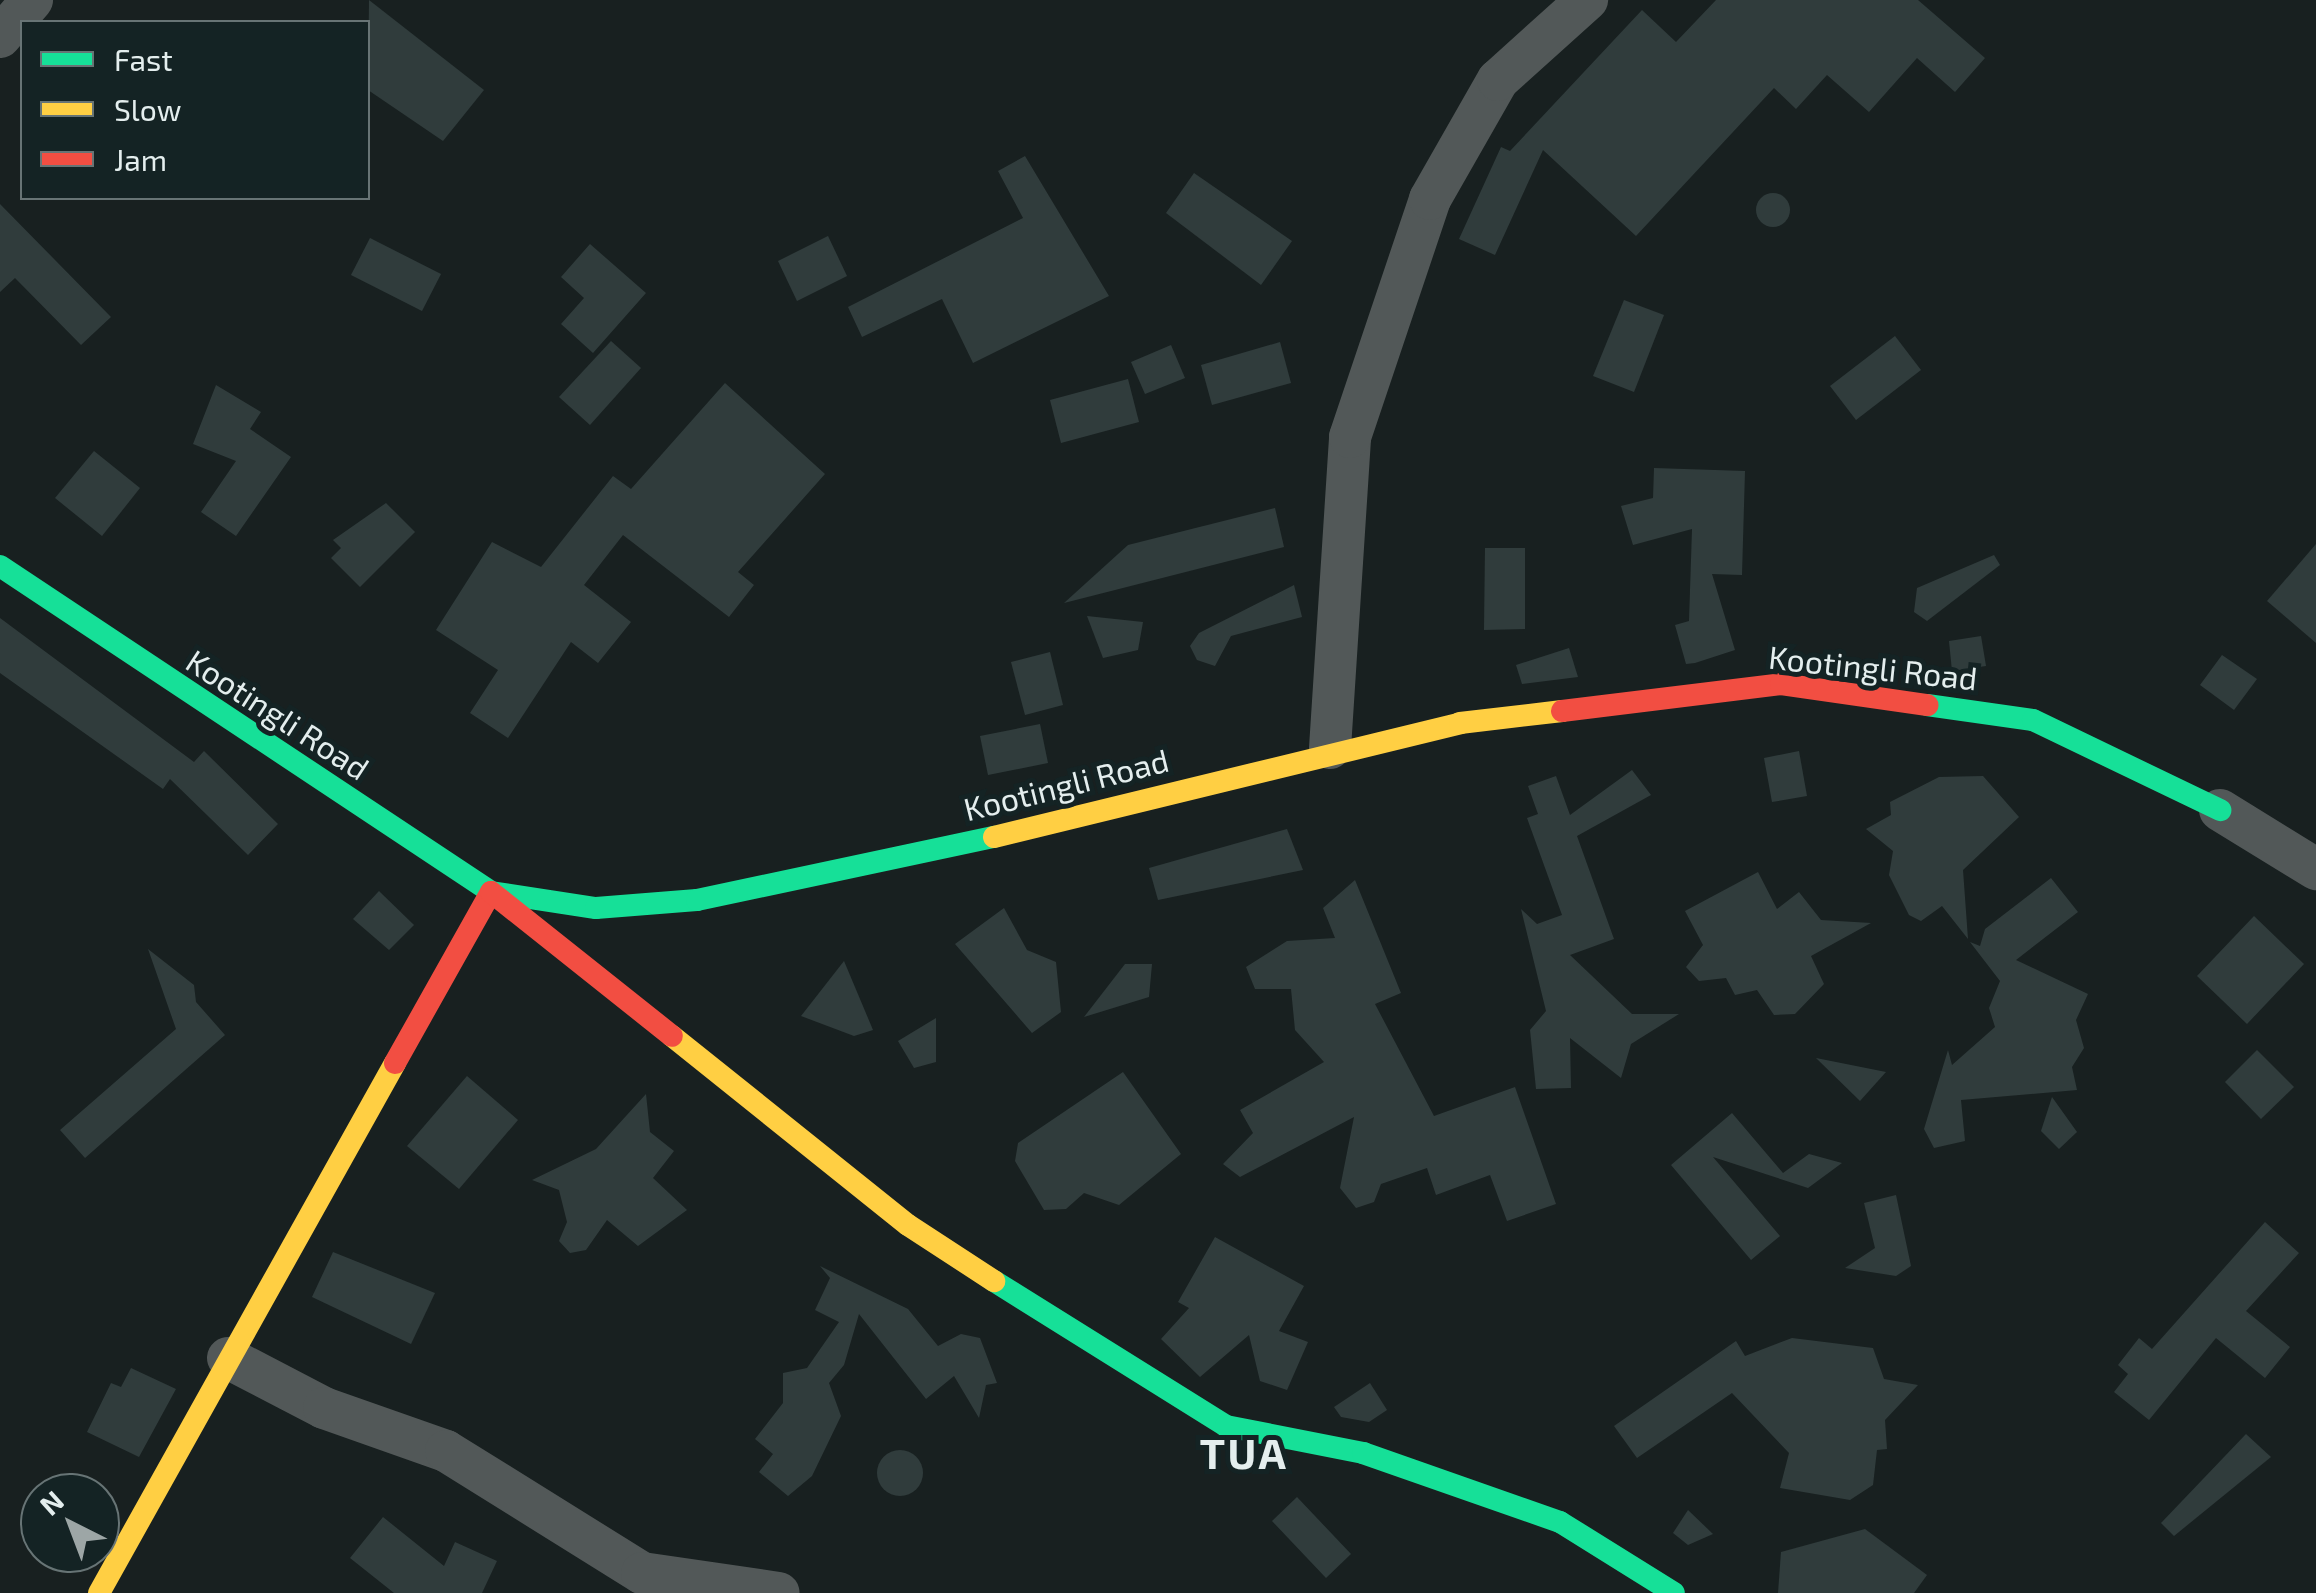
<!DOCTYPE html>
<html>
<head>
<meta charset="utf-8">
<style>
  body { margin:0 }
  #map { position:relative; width:2316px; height:1593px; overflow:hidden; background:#182020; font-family:"Exo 2",sans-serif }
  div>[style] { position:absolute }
  .building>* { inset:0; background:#303c3c }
  .round { border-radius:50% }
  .street>* { height:42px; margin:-21px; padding:0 21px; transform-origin:21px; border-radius:21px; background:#525858 }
  .fast>* { height:22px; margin:-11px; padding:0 11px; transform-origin:11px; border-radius:11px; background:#16e098 }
  .slow>* { height:22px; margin:-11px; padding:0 11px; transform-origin:11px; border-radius:11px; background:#ffcf43 }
  .jam>* { height:22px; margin:-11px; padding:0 11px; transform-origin:11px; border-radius:11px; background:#f24e42 }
  span { translate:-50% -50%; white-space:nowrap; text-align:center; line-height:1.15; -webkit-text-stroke:10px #142324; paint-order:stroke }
  .street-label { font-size:32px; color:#e4eeee }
  .district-label { font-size:42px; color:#e4eeee; font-weight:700; letter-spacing:2.5px }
  .legend { position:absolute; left:20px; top:20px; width:350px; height:180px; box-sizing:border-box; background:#142324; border:2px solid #677475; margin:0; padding:12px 18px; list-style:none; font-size:30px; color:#e4eeee }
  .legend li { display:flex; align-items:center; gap:20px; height:50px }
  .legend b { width:50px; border:2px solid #677475 }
  .north { position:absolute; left:20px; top:1473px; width:100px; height:100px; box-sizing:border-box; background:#142324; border:2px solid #677475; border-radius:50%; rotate:318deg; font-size:28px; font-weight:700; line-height:40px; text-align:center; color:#e4eeee }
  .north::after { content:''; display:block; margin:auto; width:35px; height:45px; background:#9da6a6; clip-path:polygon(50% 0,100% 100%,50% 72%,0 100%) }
</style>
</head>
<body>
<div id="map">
  <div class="building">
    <div style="clip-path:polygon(369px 0,484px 90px,443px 141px,368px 90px)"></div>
    <div style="clip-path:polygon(1716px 0,1918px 0,1985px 58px,1955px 92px,1917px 58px,1869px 112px,1827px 75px,1796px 109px,1774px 88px,1636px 236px,1543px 150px,1495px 255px,1459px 239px,1501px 147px,1510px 151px,1642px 10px,1676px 42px)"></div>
    <div style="clip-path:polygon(1025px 156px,1109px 296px,973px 363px,942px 299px,862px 337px,848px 307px,1023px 218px,998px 171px)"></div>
    <div style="clip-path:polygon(1194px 173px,1292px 241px,1261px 285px,1166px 213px)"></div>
    <div class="round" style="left:1756px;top:193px;width:34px;height:34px"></div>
    <div style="clip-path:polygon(0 204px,111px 317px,81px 345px,15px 278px,0 292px)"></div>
    <div style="clip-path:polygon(828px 236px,847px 276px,797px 301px,778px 261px)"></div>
    <div style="clip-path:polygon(370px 238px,441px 274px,422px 311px,351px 275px)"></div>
    <div style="clip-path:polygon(590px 244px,646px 293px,593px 353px,561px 324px,584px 298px,561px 277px)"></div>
    <div style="clip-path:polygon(1624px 300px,1664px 315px,1634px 392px,1593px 376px)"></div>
    <div style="clip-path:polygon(1895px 336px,1921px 370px,1856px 420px,1830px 386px)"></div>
    <div style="clip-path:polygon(611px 341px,641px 368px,590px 425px,559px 397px)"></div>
    <div style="clip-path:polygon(1280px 342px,1291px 383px,1212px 405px,1201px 365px)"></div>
    <div style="clip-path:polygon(1171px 345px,1185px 378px,1145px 394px,1131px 362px)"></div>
    <div style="clip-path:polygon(1128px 379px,1139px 422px,1061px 443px,1050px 400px)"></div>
    <div style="clip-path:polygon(725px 383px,825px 474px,738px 572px,754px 585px,729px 617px,623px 535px,584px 585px,631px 622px,598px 663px,571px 642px,508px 738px,470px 713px,498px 670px,436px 630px,492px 542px,541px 567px,613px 476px,631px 489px)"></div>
    <div style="clip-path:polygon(216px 385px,261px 412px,250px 429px,291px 457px,236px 536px,201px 512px,236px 461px,193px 444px)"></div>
    <div style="clip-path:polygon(94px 451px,140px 488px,102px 536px,55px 498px)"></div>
    <div style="clip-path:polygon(1654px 468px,1745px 471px,1742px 575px,1712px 574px,1735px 650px,1695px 663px,1686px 664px,1675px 625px,1689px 621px,1692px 529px,1633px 545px,1621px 506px,1653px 498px)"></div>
    <div style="clip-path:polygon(386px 503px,415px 532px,360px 587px,331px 558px,341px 548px,333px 540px)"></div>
    <div style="clip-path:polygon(1275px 508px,1284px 547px,1064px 603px,1128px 545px)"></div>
    <div style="clip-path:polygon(2316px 544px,2316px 643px,2267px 601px)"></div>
    <div style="clip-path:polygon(1485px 548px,1525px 548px,1525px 629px,1484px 630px)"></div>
    <div style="clip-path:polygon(1994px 555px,2000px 565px,1927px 621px,1914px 612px,1917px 588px)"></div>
    <div style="clip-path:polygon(1294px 585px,1302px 617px,1231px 636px,1215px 666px,1197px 660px,1190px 646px,1199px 633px)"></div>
    <div style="clip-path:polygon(1087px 616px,1143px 622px,1138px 650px,1103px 658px)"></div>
    <div style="clip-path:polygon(0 618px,194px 762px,204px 751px,278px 824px,248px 855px,170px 779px,163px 789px,0 673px)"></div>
    <div style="clip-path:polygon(1981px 636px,1986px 666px,1952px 671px,1949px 641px)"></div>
    <div style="clip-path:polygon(1569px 648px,1578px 677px,1522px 684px,1516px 665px)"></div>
    <div style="clip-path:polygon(1050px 652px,1063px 705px,1025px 715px,1011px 662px)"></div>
    <div style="clip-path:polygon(2222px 655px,2257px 679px,2234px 710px,2200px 685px)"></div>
    <div style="clip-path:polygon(1040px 724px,1048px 763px,988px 775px,980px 736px)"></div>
    <div style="clip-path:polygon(1799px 751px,1807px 796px,1772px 802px,1764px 758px)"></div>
    <div style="clip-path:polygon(1632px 770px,1651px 795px,1577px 836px,1614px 939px,1570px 955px,1632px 1014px,1679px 1014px,1631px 1044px,1621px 1078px,1570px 1038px,1571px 1088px,1536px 1089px,1530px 1030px,1546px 1011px,1521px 909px,1537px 924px,1562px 915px,1527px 818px,1538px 814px,1528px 786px,1556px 776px,1570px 815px)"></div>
    <div style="clip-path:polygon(1983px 776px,2019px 817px,1963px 870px,1968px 939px,1942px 906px,1921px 921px,1909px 915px,1889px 875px,1893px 851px,1866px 829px,1891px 815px,1890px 802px,1939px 777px)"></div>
    <div style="clip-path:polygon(1287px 829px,1303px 870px,1158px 900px,1149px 868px)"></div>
    <div style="clip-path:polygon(1758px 872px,1777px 909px,1799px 892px,1821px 920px,1871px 923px,1811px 956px,1824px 984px,1795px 1014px,1774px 1015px,1757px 990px,1735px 995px,1726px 978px,1699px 981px,1686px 967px,1703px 945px,1685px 911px)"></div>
    <div style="clip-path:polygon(2051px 878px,2078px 912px,2016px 960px,2088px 994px,2076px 1020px,2084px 1048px,2072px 1067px,2077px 1090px,1961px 1100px,1965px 1141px,1934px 1148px,1924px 1129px,1948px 1050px,1952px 1065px,1995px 1027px,1989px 1008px,2000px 981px,1970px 942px,1980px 946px,1985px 929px)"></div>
    <div style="clip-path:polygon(1355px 880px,1401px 993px,1375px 1004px,1434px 1116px,1515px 1087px,1556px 1204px,1507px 1221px,1490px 1175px,1436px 1195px,1427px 1168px,1381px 1184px,1374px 1202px,1356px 1208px,1340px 1188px,1354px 1117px,1240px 1177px,1223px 1164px,1253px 1133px,1240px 1110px,1324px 1062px,1295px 1030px,1291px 989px,1255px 989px,1246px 967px,1287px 941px,1335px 938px,1323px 908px)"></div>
    <div style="clip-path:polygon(379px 891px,414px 925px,389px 950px,353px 919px)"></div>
    <div style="clip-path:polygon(1004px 908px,1027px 950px,1056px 962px,1061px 1012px,1032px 1033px,955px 944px)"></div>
    <div style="clip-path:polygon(2254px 916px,2304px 964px,2247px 1024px,2197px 976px)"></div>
    <div style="clip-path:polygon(148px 949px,194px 985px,196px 1002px,225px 1035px,85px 1158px,60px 1130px,176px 1029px)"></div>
    <div style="clip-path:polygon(844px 961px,873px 1030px,854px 1036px,801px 1016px)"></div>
    <div style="clip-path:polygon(1125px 964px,1152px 964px,1149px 997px,1084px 1017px)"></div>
    <div style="clip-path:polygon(936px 1018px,936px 1062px,914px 1068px,898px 1041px)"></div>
    <div style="clip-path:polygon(2257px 1050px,2294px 1087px,2261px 1119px,2225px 1082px)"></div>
    <div style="clip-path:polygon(1816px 1058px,1886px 1072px,1860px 1101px)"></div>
    <div style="clip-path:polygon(1123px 1072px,1181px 1154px,1119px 1205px,1084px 1193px,1066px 1209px,1044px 1210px,1015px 1161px,1018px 1143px)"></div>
    <div style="clip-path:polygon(467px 1076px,518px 1120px,459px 1189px,407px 1146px)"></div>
    <div style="clip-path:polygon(646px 1094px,650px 1132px,674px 1151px,653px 1178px,687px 1210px,638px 1246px,607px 1220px,586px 1250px,570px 1253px,559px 1241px,567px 1222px,559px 1190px,532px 1180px,596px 1149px)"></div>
    <div style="clip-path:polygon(2052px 1097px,2077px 1132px,2059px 1149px,2041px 1131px)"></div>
    <div style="clip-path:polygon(1732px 1113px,1783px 1173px,1809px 1154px,1842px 1163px,1808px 1188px,1713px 1157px,1780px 1236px,1751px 1260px,1671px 1165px)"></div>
    <div style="clip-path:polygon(1896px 1195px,1911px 1266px,1896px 1276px,1845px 1268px,1875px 1248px,1864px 1203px)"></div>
    <div style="clip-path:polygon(2265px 1222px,2299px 1253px,2246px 1311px,2290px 1347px,2265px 1378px,2216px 1338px,2149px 1420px,2114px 1392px,2128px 1374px,2118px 1365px,2139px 1338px,2152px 1349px)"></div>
    <div style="clip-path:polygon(1215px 1237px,1304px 1286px,1279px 1331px,1308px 1342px,1287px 1390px,1260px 1381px,1249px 1335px,1200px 1377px,1161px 1339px,1189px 1308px,1178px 1302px)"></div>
    <div style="clip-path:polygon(333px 1252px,435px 1293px,411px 1344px,312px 1297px)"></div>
    <div style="clip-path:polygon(820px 1266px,908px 1309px,938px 1346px,961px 1334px,980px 1338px,997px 1383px,986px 1385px,979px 1418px,954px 1376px,926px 1399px,859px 1314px,844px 1365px,829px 1383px,841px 1416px,812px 1476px,788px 1496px,759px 1472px,773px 1454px,755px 1439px,783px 1403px,783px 1373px,807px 1368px,839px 1322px,815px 1310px,830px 1278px)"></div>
    <div style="clip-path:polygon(1792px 1338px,1873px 1348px,1884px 1379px,1918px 1385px,1885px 1420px,1887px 1449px,1877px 1450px,1873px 1485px,1850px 1500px,1780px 1488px,1789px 1453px,1732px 1393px,1637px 1458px,1614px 1426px,1736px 1341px,1745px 1356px)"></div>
    <div style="clip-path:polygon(131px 1368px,176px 1389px,139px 1457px,87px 1432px,111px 1383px,121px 1387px)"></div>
    <div style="clip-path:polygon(1370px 1383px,1387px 1410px,1369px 1422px,1341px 1417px,1334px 1407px)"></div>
    <div style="clip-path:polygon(2246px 1434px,2271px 1457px,2174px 1536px,2161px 1523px)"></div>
    <div class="round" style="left:877px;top:1450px;width:46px;height:46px"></div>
    <div style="clip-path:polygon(1297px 1497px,1351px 1554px,1326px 1578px,1272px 1521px)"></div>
    <div style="clip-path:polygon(1688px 1510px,1713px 1534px,1688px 1545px,1673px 1533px)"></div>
    <div style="clip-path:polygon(383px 1517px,444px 1566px,455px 1542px,497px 1561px,482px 1593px,394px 1593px,350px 1558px)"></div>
    <div style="clip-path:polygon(1865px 1529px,1927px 1575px,1914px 1593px,1778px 1593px,1781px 1552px)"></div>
  </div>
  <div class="street">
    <div style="left:0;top:37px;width:49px;rotate:-49.1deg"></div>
    <div style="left:1330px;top:748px;width:312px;rotate:-86.3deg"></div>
    <div style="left:1350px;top:437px;width:251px;rotate:-71.4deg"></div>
    <div style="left:1430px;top:199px;width:137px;rotate:-60.3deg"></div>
    <div style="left:1498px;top:80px;width:120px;rotate:-42deg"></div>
    <div style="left:2220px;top:810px;width:113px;rotate:31.6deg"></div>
    <div style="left:228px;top:1358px;width:108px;rotate:27.5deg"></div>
    <div style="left:324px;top:1408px;width:129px;rotate:19.4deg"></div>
    <div style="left:446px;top:1451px;width:231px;rotate:31.9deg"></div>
    <div style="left:642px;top:1573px;width:138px;rotate:8.3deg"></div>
  </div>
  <div class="fast">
    <div style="left:0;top:566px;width:589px;rotate:33.58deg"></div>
    <div style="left:491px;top:892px;width:106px;rotate:8.7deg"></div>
    <div style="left:596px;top:908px;width:101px;rotate:-4.5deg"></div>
    <div style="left:697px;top:900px;width:304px;rotate:-12deg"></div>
    <div style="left:1927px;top:705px;width:107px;rotate:8.1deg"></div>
    <div style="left:2033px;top:720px;width:208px;rotate:25.7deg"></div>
    <div style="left:994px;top:1281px;width:274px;rotate:32deg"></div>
    <div style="left:1226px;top:1426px;width:140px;rotate:11.1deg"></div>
    <div style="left:1363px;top:1453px;width:209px;rotate:19.3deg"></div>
    <div style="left:1560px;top:1522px;width:134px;rotate:31.9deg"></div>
  </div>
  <div class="slow">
    <div style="left:994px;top:837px;width:480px;rotate:-13.7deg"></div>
    <div style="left:1460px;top:723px;width:103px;rotate:-6.7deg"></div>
    <div style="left:672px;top:1036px;width:302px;rotate:38.7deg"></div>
    <div style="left:908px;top:1225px;width:103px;rotate:33.1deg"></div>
    <div style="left:99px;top:1593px;width:607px;rotate:-60.82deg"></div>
  </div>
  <div class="jam">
    <div style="left:1562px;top:711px;width:221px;rotate:-7deg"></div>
    <div style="left:1781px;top:684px;width:148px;rotate:8.2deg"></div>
    <div style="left:395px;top:1063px;width:196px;rotate:-60.7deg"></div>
    <div style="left:491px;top:892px;width:231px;rotate:38.5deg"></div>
  </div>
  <div class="street-label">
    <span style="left:1873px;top:667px;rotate:6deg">Kootingli Road</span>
    <span style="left:278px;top:714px;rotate:33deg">Kootingli Road</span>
    <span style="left:1066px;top:784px;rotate:-14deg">Kootingli Road</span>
  </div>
  <div class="district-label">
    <span style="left:1244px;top:1452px">TUA</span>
  </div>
  <ul class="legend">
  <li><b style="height:12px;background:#16e098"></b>Fast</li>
  <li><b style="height:12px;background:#ffcf43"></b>Slow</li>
  <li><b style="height:12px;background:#f24e42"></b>Jam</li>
  </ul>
  <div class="north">N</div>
</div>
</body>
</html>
